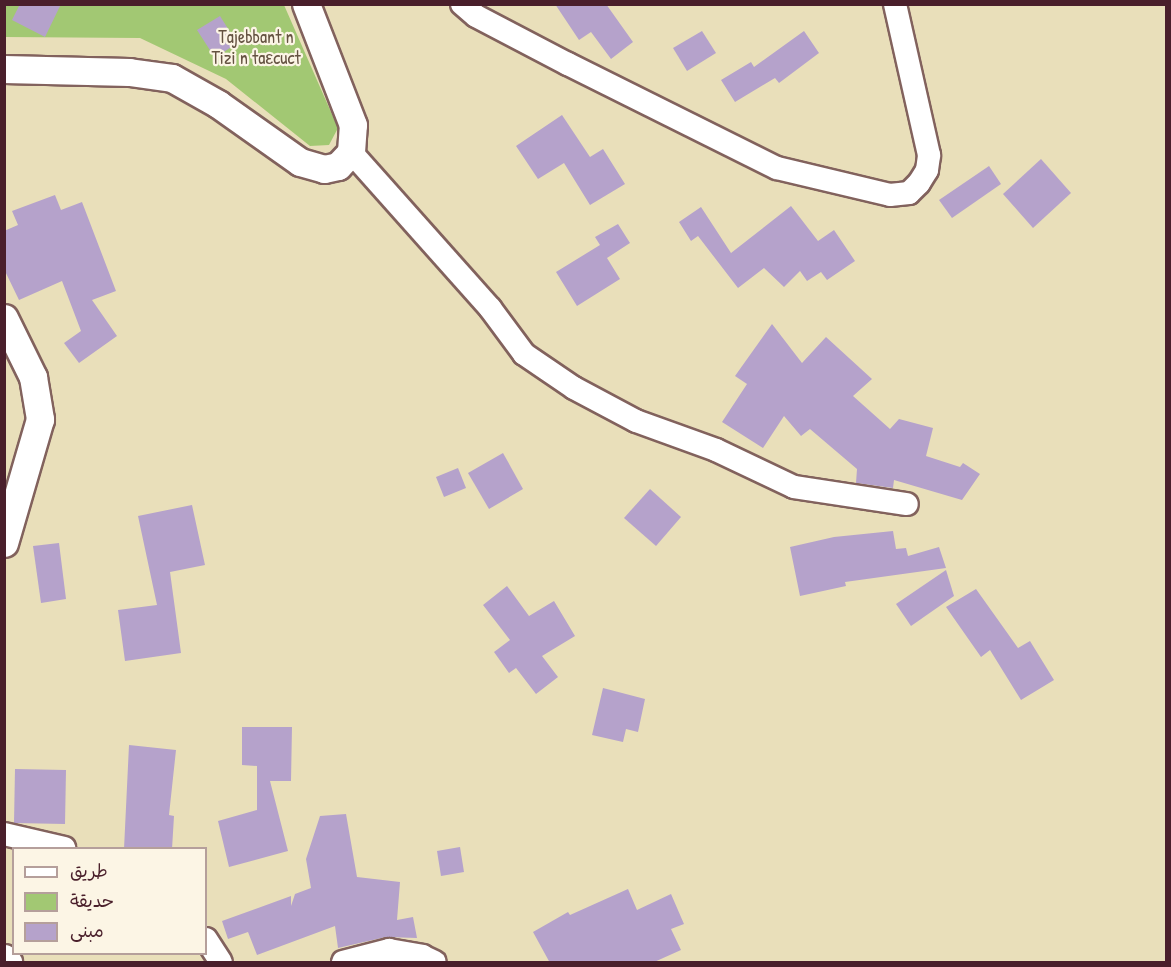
<!DOCTYPE html>
<html>
<head>
<meta charset="utf-8">
<style>
  body { margin:0 }
  #map { position:relative; width:1171px; height:967px; overflow:hidden; background:#e9dfba; font-family:"Patrick Hand","Playpen Sans Arabic",sans-serif }
  div>[style] { position:absolute }
  .green>* { inset:0; background:#a2c873 }
  .building>* { inset:0; background:#b5a2cb }
  .roads { filter:drop-shadow(2px 0 #82625d) drop-shadow(-2px 0 #82625d) drop-shadow(0 2px #82625d) drop-shadow(0 -2px #82625d) }
  .minor>* { height:22px; margin:-11px; padding:0 11px; transform-origin:11px; border-radius:11px; background:#fff }
  .tertiary>* { height:27px; margin:-13.5px; padding:0 13.5px; transform-origin:13.5px; border-radius:13.5px; background:#fff }
  span { translate:-50% -50%; white-space:nowrap; text-align:center; line-height:1.15; -webkit-text-stroke:4.5px #fcf5e5; paint-order:stroke }
  .park-label { font-size:18px; color:#645241 }
  .frame { position:absolute; inset:0; border:6px solid #4a1f2b; pointer-events:none }
  .legend { position:absolute; left:12px; top:847px; width:195px; height:108px; box-sizing:border-box; background:#fcf5e5; border:2px solid #b59f9b; margin:0; padding:8px 10px; list-style:none; font-size:18px; color:#4a1f2b }
  .legend li { display:flex; align-items:center; gap:12px; height:30px }
  .legend b { width:30px; border:2px solid #b59f9b }
</style>
</head>
<body>
<div id="map">
  <div class="green">
    <div style="clip-path:polygon(5px 5px,284px 5px,338px 128px,329px 145px,310px 146px,226px 79px,140px 38px,5px 37px)"></div>
  </div>
  <div class="building">
    <div style="clip-path:polygon(20px 4px,61px 4px,45px 37px,12px 20px)"></div>
    <div style="clip-path:polygon(555px 4px,606px 4px,633px 42px,611px 59px,591px 32px,579px 40px)"></div>
    <div style="clip-path:polygon(220px 16px,237px 43px,215px 58px,197px 30px)"></div>
    <div style="clip-path:polygon(702px 31px,716px 53px,687px 71px,673px 48px)"></div>
    <div style="clip-path:polygon(804px 31px,819px 53px,779px 83px,775px 78px,735px 102px,721px 80px,751px 62px,754px 67px)"></div>
    <div style="clip-path:polygon(562px 115px,590px 157px,603px 149px,625px 184px,590px 205px,564px 163px,538px 179px,516px 146px)"></div>
    <div style="clip-path:polygon(1041px 159px,1071px 193px,1033px 228px,1003px 194px)"></div>
    <div style="clip-path:polygon(989px 166px,1001px 184px,952px 218px,939px 200px)"></div>
    <div style="clip-path:polygon(55px 195px,61px 210px,82px 202px,116px 291px,92px 300px,117px 336px,79px 363px,64px 343px,81px 331px,62px 281px,19px 300px,4px 269px,4px 231px,18px 225px,12px 211px)"></div>
    <div style="clip-path:polygon(791px 206px,818px 241px,834px 230px,855px 261px,827px 280px,821px 272px,807px 281px,800px 271px,784px 287px,764px 268px,738px 288px,698px 236px,691px 241px,679px 222px,701px 207px,731px 253px)"></div>
    <div style="clip-path:polygon(618px 224px,630px 243px,607px 258px,620px 279px,577px 306px,556px 272px,600px 245px,595px 237px)"></div>
    <div style="clip-path:polygon(772px 324px,802px 363px,826px 337px,872px 379px,853px 396px,890px 429px,899px 419px,933px 428px,926px 456px,960px 467px,963px 463px,980px 474px,962px 500px,894px 480px,893px 488px,856px 483px,857px 469px,810px 429px,801px 436px,784px 416px,763px 448px,722px 422px,747px 384px,735px 376px)"></div>
    <div style="clip-path:polygon(503px 453px,523px 489px,489px 509px,468px 473px)"></div>
    <div style="clip-path:polygon(458px 468px,466px 488px,444px 497px,436px 477px)"></div>
    <div style="clip-path:polygon(650px 489px,681px 517px,656px 546px,624px 518px)"></div>
    <div style="clip-path:polygon(192px 505px,205px 565px,170px 572px,181px 653px,125px 661px,118px 610px,157px 605px,138px 516px)"></div>
    <div style="clip-path:polygon(893px 531px,896px 549px,906px 548px,908px 556px,939px 547px,946px 568px,845px 582px,846px 586px,800px 596px,790px 547px,834px 537px)"></div>
    <div style="clip-path:polygon(59px 543px,66px 599px,41px 603px,33px 546px)"></div>
    <div style="clip-path:polygon(946px 570px,954px 596px,911px 626px,896px 604px)"></div>
    <div style="clip-path:polygon(507px 586px,529px 616px,554px 601px,575px 636px,542px 656px,558px 677px,536px 694px,516px 668px,509px 673px,494px 652px,510px 640px,483px 605px)"></div>
    <div style="clip-path:polygon(976px 589px,1018px 648px,1030px 641px,1054px 680px,1021px 700px,990px 650px,981px 657px,946px 607px)"></div>
    <div style="clip-path:polygon(603px 688px,645px 699px,638px 732px,626px 729px,623px 742px,592px 735px)"></div>
    <div style="clip-path:polygon(242px 727px,292px 727px,291px 781px,270px 781px,288px 851px,229px 867px,218px 821px,257px 810px,257px 766px,242px 765px)"></div>
    <div style="clip-path:polygon(129px 745px,176px 750px,169px 815px,174px 816px,172px 849px,124px 849px)"></div>
    <div style="clip-path:polygon(15px 769px,66px 770px,65px 824px,14px 823px)"></div>
    <div style="clip-path:polygon(346px 814px,357px 877px,400px 882px,397px 920px,413px 917px,417px 938px,386px 937px,338px 948px,335px 926px,257px 955px,248px 932px,228px 939px,222px 921px,291px 896px,291px 906px,295px 894px,311px 888px,306px 859px,320px 816px)"></div>
    <div style="clip-path:polygon(460px 847px,464px 872px,441px 876px,437px 851px)"></div>
    <div style="clip-path:polygon(628px 889px,637px 910px,671px 894px,684px 924px,671px 929px,681px 950px,652px 963px,550px 963px,533px 932px,568px 912px,570px 915px)"></div>
  </div>
  <div class="roads">
    <div class="minor">
      <div style="left:462px;top:4px;width:18px;rotate:41deg"></div>
      <div style="left:476px;top:16px;width:104px;rotate:27.6deg"></div>
      <div style="left:568px;top:64px;width:233px;rotate:26.5deg"></div>
      <div style="left:777px;top:168px;width:116px;rotate:13.4deg"></div>
      <div style="left:890px;top:195px;width:19px;rotate:-6deg"></div>
      <div style="left:909px;top:193px;width:14px;rotate:-45deg"></div>
      <div style="left:919px;top:183px;width:15px;rotate:-58deg"></div>
      <div style="left:927px;top:170px;width:15px;rotate:-82deg"></div>
      <div style="left:929px;top:155px;width:155px;rotate:-102.7deg"></div>
      <div style="left:351px;top:152px;width:209px;rotate:48.3deg"></div>
      <div style="left:490px;top:308px;width:57px;rotate:53.5deg"></div>
      <div style="left:524px;top:354px;width:60px;rotate:34.2deg"></div>
      <div style="left:574px;top:388px;width:70px;rotate:28deg"></div>
      <div style="left:636px;top:421px;width:85px;rotate:19.9deg"></div>
      <div style="left:716px;top:450px;width:86px;rotate:25.4deg"></div>
      <div style="left:794px;top:487px;width:114px;rotate:8.6deg"></div>
      <div style="left:4px;top:834px;width:62px;rotate:13.1deg"></div>
      <div style="left:206px;top:939px;width:27px;rotate:57deg"></div>
      <div style="left:343px;top:962px;width:48px;rotate:-14.6deg"></div>
      <div style="left:389px;top:950px;width:34px;rotate:10deg"></div>
      <div style="left:422px;top:956px;width:14px;rotate:25deg"></div>
    </div>
    <div class="tertiary">
      <div style="left:4px;top:69px;width:125px;rotate:1.4deg"></div>
      <div style="left:129px;top:72px;width:43px;rotate:7.9deg"></div>
      <div style="left:172px;top:78px;width:53px;rotate:29.5deg"></div>
      <div style="left:218px;top:104px;width:100px;rotate:35.3deg"></div>
      <div style="left:300px;top:162px;width:25px;rotate:16deg"></div>
      <div style="left:324px;top:169px;width:14px;rotate:-12deg"></div>
      <div style="left:338px;top:166px;width:19px;rotate:-47deg"></div>
      <div style="left:351px;top:152px;width:27px;rotate:-86deg"></div>
      <div style="left:353px;top:125px;width:130px;rotate:-111.2deg"></div>
      <div style="left:4px;top:318px;width:66px;rotate:63.8deg"></div>
      <div style="left:33px;top:377px;width:43px;rotate:80.5deg"></div>
      <div style="left:40px;top:419px;width:129px;rotate:106.2deg"></div>
      <div style="left:4px;top:958px;width:6px;rotate:45deg"></div>
    </div>
  </div>
  <div class="park-label">
    <span style="left:256px;top:48px">Tajebbant n<br>Tizi n taεcuct</span>
  </div>
  <div class="frame"></div>
  <ul class="legend">
  <li><b style="height:8px;background:#fff"></b>طريق</li>
  <li><b style="height:16px;background:#a2c873"></b>حديقة</li>
  <li><b style="height:16px;background:#b5a2cb"></b>مبنى</li>
  </ul>
</div>
</body>
</html>
